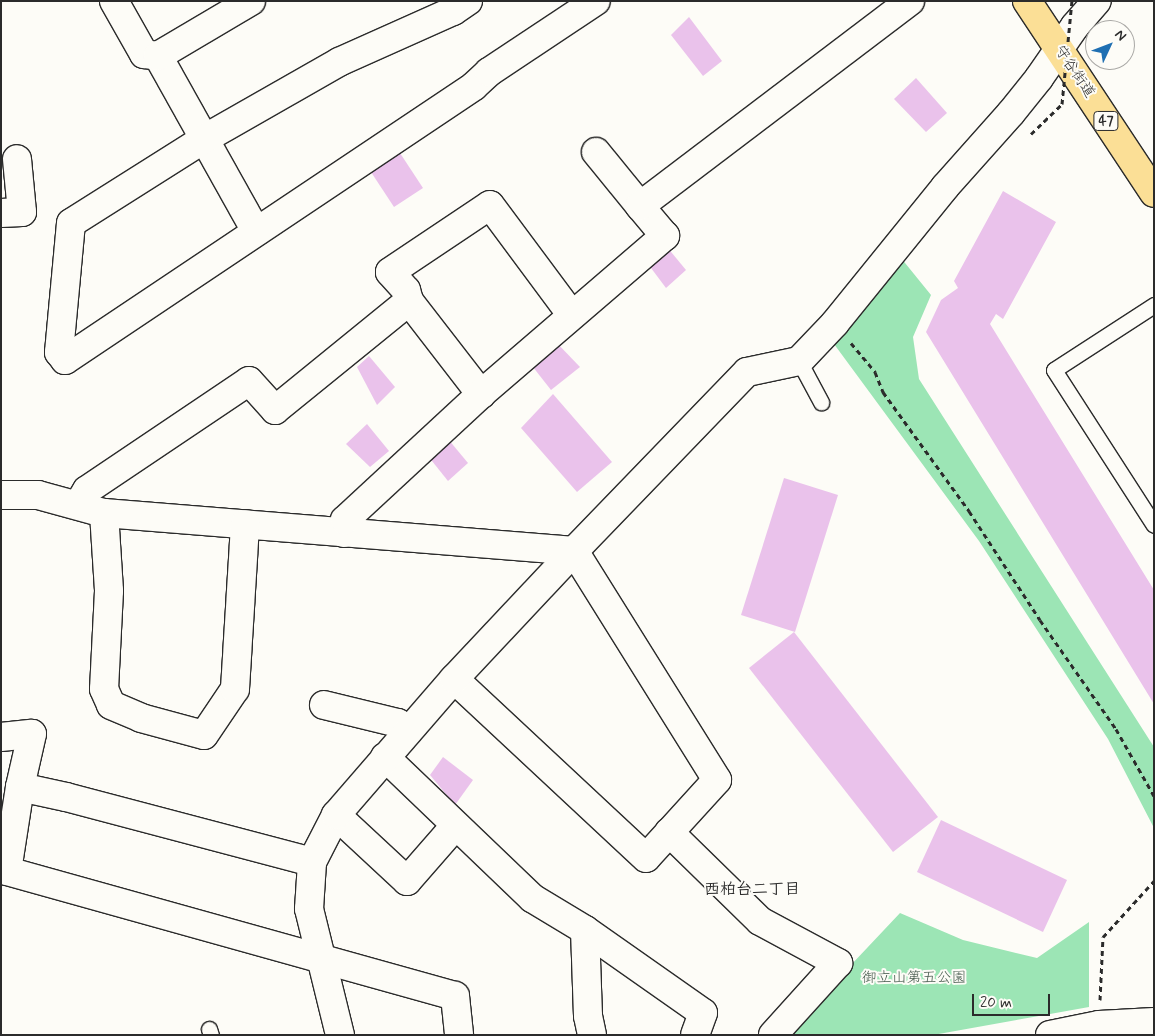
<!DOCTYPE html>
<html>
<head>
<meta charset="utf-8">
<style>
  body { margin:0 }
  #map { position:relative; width:1155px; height:1036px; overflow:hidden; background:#fdfcf7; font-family:Mynerve,"Klee One",sans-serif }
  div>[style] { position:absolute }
  .green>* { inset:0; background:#9ce5b5 }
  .building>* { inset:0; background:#eac2eb }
  .path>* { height:3px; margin-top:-1.5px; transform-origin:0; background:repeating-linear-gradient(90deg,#2b2b2b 0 5px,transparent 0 9px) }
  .roads { filter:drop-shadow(1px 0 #2b2b2b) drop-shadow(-1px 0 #2b2b2b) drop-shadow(0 1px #2b2b2b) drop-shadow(0 -1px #2b2b2b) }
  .service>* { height:15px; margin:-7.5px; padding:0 7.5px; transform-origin:7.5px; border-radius:7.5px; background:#fdfcf7 }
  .minor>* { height:28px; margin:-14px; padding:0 14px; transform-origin:14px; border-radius:14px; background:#fdfcf7 }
  .tertiary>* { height:28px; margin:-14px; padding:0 14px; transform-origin:14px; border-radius:14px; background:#fdfcf7 }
  .primary>* { height:28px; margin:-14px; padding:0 14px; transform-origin:14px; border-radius:14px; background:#fbdf96 }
  .path-bridge>* { height:3px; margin-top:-1.5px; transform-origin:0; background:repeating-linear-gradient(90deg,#2b2b2b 0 5px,transparent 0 9px) }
  span { translate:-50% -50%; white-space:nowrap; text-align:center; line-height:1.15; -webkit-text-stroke:4px #fdfcf7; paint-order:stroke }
  .shield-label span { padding:1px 4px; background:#fdfcf7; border:1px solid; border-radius:4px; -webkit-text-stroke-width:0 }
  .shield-label { font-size:14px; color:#2b2b2b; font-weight:700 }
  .street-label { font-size:15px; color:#2b2b2b }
  .park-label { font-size:15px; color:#475a4e }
  .neighbourhood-label { font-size:16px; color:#2b2b2b; font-weight:700 }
  .frame { position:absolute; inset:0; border:2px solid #2b2b2b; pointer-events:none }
  .north { position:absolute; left:1085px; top:20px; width:50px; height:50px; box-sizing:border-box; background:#fdfcf7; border:1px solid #a9a8a5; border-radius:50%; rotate:47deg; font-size:14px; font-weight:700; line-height:20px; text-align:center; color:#2b2b2b }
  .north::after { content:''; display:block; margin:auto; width:18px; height:22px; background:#1f6fb2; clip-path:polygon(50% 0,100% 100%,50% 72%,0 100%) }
  .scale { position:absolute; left:972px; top:994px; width:78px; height:22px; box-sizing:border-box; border:2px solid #2b2b2b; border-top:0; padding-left:6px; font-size:15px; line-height:18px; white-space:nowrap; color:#2b2b2b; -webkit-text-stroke:4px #fdfcf7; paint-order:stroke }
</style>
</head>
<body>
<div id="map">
  <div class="green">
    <div style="clip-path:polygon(901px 258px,931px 295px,913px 337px,919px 379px,1154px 747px,1154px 828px,1108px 739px,979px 541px,834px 344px)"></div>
    <div style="clip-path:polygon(900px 913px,963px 940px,1037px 958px,1089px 922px,1089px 1007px,933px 1035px,785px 1035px)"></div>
  </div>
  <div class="building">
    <div style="clip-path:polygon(689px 17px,722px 61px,703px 76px,671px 35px)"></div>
    <div style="clip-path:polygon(916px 78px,947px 113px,926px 132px,894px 99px)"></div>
    <div style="clip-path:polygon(398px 150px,423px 188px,394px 207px,369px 169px)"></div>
    <div style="clip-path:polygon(1003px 191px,1056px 222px,1003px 319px,996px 314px,990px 324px,1154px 590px,1154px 704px,926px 332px,941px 300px,958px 288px,954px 281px)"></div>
    <div style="clip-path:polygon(667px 247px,686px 270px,666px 288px,648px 264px)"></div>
    <div style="clip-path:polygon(554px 340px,580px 367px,551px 390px,529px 362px)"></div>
    <div style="clip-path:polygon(369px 356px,395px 387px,377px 405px,357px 367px)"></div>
    <div style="clip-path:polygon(553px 394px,612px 462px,577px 492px,521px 428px)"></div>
    <div style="clip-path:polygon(367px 424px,389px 451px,370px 467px,346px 444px)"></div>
    <div style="clip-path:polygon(448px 439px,468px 463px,448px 481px,428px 456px)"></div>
    <div style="clip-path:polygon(784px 478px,838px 495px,795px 632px,741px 615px)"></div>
    <div style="clip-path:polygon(794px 632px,938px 817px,893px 852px,749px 668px)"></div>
    <div style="clip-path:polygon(443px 757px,473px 780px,455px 805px,430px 775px)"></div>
    <div style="clip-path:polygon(941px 820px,1067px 880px,1043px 932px,917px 872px)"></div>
  </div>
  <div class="path">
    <div style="left:1031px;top:134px;width:43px;rotate:-44.1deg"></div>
    <div style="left:851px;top:343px;width:38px;rotate:50deg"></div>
    <div style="left:875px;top:372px;width:22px;rotate:68deg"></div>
    <div style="left:883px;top:392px;width:147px;rotate:54.1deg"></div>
    <div style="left:969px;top:511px;width:130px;rotate:56.9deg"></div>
    <div style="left:1040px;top:620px;width:133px;rotate:55.1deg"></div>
    <div style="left:1116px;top:729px;width:77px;rotate:60.4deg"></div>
    <div style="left:1100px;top:1000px;width:63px;rotate:-87.3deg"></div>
    <div style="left:1103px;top:937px;width:76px;rotate:-47.7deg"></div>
  </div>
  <div class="roads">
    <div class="service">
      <div style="left:1154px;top:305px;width:119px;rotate:147deg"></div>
      <div style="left:1054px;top:370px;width:184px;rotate:57.2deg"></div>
      <div style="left:799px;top:361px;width:47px;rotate:61.8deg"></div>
      <div style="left:209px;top:1029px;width:6px;rotate:72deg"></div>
    </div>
    <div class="minor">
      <div style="left:114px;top:1px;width:61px;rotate:60.5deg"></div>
      <div style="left:144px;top:54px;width:14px;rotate:8deg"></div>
      <div style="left:158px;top:56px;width:201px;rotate:60.8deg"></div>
      <div style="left:468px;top:1px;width:18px;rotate:146deg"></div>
      <div style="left:453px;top:11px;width:125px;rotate:155.9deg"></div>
      <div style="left:339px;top:62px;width:155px;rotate:150.3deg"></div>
      <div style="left:204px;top:139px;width:157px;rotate:147.7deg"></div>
      <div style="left:71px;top:223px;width:130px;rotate:95.3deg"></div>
      <div style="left:59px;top:352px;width:10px;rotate:53deg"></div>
      <div style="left:65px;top:360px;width:492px;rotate:-33.8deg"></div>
      <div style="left:474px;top:86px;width:21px;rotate:-43deg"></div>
      <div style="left:489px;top:72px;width:128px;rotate:-33.6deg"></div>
      <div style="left:158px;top:56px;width:108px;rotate:-30.6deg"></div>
      <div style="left:596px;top:152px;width:70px;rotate:50.8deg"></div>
      <div style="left:1px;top:213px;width:21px;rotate:-3deg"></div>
      <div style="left:22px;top:212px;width:53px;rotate:-95.4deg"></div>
      <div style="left:409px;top:301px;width:118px;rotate:52.3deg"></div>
      <div style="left:1px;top:495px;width:37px"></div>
      <div style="left:38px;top:495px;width:68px;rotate:15.3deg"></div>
      <div style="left:104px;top:513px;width:472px;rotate:4.6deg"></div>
      <div style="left:574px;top:551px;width:270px;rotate:58deg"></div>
      <div style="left:717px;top:780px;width:105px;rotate:132.3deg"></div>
      <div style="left:646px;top:858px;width:262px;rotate:-137deg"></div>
      <div style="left:78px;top:505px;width:17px;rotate:-59deg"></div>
      <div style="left:87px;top:490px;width:195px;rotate:-33.9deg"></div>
      <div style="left:249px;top:381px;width:39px;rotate:48deg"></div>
      <div style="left:275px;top:410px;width:173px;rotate:-39.1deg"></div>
      <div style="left:409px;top:301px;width:11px;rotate:-105deg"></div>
      <div style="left:406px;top:290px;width:24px;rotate:-132deg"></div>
      <div style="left:390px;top:272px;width:120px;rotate:-33.8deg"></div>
      <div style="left:490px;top:205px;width:136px;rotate:53.4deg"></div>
      <div style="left:104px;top:513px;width:78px;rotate:86.3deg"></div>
      <div style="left:109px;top:591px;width:98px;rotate:92.9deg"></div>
      <div style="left:104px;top:689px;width:17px;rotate:66deg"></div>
      <div style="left:111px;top:705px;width:33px;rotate:23deg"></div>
      <div style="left:141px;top:718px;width:65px;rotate:15.1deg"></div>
      <div style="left:204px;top:735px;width:55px;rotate:-56deg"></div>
      <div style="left:235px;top:689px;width:165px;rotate:-86.5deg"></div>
      <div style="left:344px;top:533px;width:13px;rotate:-86deg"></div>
      <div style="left:345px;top:520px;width:185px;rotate:-42.8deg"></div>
      <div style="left:481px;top:394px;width:243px;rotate:-40.7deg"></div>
      <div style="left:665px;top:236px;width:39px;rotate:-130deg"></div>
      <div style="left:640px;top:206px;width:339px;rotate:-37.2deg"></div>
      <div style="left:324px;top:705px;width:76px;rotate:13.7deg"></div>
      <div style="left:398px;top:723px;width:13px;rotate:32deg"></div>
      <div style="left:1px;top:737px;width:31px;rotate:-6deg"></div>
      <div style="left:32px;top:734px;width:54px;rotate:102.8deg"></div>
      <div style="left:20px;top:787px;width:85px;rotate:98.8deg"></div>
      <div style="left:7px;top:871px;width:465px;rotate:15.6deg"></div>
      <div style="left:455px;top:996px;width:39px;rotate:84deg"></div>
      <div style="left:385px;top:757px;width:204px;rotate:43.8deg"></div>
      <div style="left:532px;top:898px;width:62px;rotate:31.1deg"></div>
      <div style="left:585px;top:930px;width:144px;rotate:35.1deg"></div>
      <div style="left:703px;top:1013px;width:23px;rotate:110deg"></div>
      <div style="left:20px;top:787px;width:47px;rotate:12.3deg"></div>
      <div style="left:66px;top:797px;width:254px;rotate:14.8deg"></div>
      <div style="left:336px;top:815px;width:97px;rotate:42.9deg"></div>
      <div style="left:407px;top:881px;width:73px;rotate:-48.9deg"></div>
      <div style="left:669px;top:832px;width:127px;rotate:44.4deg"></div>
      <div style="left:760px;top:921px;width:89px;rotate:28.3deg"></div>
      <div style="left:838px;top:963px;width:97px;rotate:132.1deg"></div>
      <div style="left:585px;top:930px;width:86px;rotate:88deg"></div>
      <div style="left:588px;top:1016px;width:19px;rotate:78deg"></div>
      <div style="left:340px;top:1035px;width:130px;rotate:-103.8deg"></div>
      <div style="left:309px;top:909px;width:47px;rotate:-86.3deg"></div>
      <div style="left:312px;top:862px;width:53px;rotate:-62.9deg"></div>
      <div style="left:336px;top:815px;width:180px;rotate:-49.1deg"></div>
      <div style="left:454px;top:679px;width:175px;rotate:-46.8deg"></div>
      <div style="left:574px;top:551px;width:249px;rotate:-46deg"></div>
      <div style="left:747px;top:372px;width:53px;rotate:-11.9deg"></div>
      <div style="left:1050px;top:1035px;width:50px;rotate:-11.5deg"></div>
      <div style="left:1099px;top:1025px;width:55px;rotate:-3.1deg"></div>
    </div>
    <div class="tertiary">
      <div style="left:799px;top:361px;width:52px;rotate:-46.5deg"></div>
      <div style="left:835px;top:323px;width:175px;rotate:-51deg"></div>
      <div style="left:945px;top:187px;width:99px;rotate:-48.3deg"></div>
      <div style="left:1011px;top:113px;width:45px;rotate:-51.3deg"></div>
      <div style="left:1039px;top:78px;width:63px;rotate:-55.3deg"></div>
      <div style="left:1075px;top:26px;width:33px;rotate:-49deg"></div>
    </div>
    <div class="primary">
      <div style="left:1027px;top:1px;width:230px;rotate:56.5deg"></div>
    </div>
  </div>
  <div class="path-bridge">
    <div style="left:1062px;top:104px;width:103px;rotate:-84.5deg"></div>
  </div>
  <div class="shield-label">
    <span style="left:1106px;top:121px">47</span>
  </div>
  <div class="street-label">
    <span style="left:1074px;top:72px;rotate:56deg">守谷街道</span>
  </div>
  <div class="park-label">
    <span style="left:914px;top:979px">御立山第五公園</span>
  </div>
  <div class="neighbourhood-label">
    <span style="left:752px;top:890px">西柏台二丁目</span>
  </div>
  <div class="frame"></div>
  <div class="north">N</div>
  <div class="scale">20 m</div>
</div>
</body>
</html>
